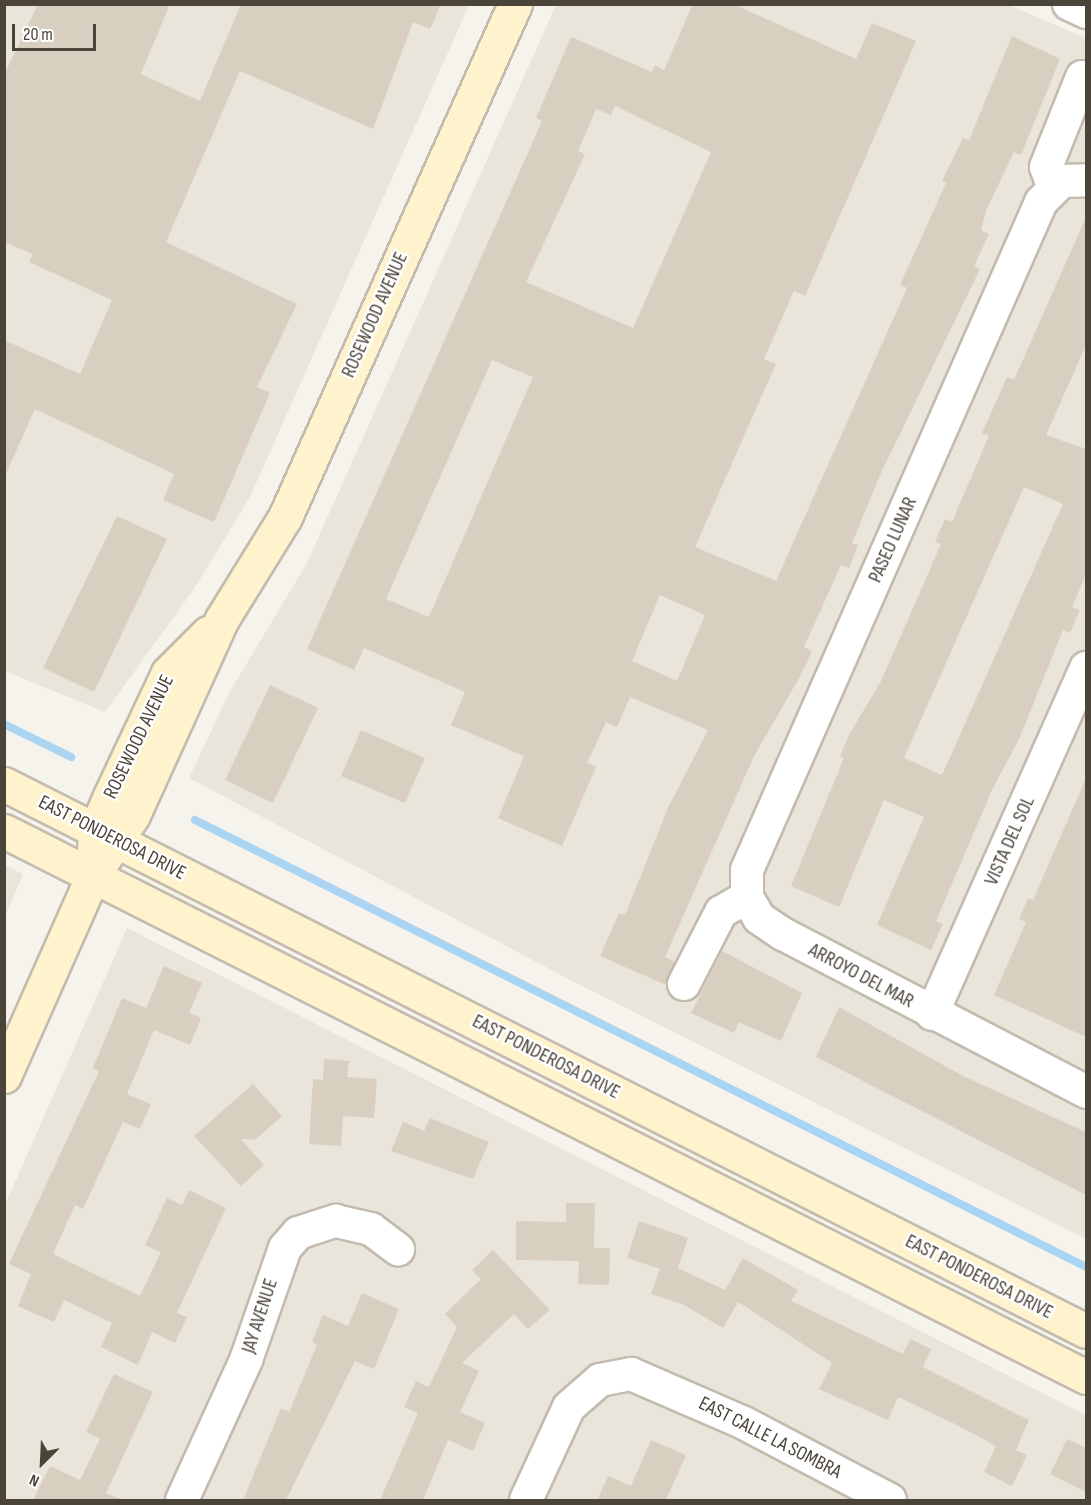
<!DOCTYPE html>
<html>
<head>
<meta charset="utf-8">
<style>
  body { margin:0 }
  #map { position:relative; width:1091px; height:1505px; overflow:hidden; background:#f6f3ec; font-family:"Sofia Sans Condensed",sans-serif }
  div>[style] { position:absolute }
  .residential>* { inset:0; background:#eae5da }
  .stream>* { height:8px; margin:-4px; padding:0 4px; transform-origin:4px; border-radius:4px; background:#a9d4f2 }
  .building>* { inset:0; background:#d8cfc1 }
  .roads { filter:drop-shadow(2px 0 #c2bbae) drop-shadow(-2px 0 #c2bbae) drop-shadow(0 2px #c2bbae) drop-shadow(0 -2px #c2bbae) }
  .street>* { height:32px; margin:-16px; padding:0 16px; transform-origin:16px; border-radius:16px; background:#fff }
  .secondary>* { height:33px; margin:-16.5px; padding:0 16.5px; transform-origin:16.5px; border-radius:16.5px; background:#fff3cd }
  span { translate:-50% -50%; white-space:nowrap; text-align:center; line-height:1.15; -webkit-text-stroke:5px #fff; paint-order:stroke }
  .street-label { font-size:20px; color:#4b4439 }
  .frame { position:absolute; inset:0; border:6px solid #4b4439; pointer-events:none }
  .north { position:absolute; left:12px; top:1433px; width:60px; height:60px; -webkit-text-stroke:4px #fff; paint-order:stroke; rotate:204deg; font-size:16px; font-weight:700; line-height:24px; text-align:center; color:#4b4439 }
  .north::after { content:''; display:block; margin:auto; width:21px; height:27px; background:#4b4439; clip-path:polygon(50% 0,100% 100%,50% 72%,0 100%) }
  .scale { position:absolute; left:12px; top:24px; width:84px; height:27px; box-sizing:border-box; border:3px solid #4b4439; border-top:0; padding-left:8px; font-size:18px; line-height:21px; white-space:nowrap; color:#4b4439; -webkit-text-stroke:4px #fff; paint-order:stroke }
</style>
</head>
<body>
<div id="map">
  <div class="residential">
    <div style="clip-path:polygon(4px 5px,469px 5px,250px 497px,194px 589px,105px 712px,5px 671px)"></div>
    <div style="clip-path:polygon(556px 5px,1009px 5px,1086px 38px,1086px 1239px,574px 982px,189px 778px,229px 693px,307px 563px)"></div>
    <div style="clip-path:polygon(5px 865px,23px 874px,5px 917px)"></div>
    <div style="clip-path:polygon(127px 928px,1086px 1415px,1086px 1500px,5px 1500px,5px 1205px)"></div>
  </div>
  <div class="stream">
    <div style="left:4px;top:724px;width:75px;rotate:26.2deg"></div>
    <div style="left:195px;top:820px;width:997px;rotate:26.64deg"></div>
  </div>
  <div class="building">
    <div style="clip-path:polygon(38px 4px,170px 4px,141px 74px,200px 101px,241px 4px,441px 4px,430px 29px,413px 22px,373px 129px,240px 71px,166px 242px,297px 304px,257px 387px,270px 393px,214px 522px,163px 500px,174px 474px,35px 409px,4px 478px,4px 340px,80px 374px,112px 300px,29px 262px,33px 254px,4px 242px,4px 75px)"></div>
    <div style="clip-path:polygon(evenodd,693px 4px,733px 4px,856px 59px,872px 23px,916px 41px,805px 296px,794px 291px,764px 359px,776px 364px,695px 547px,776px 581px,907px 288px,900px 285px,946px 183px,942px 181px,963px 138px,969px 140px,1012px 36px,1060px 59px,1021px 155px,1014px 152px,986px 211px,981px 230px,989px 234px,974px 266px,980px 269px,881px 473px,852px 543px,858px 545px,849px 568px,841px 565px,804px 647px,812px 651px,802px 673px,754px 756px,665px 957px,675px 962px,666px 985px,600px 956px,619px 913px,625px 915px,668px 808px,708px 730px,630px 697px,617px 727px,606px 722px,587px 763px,596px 767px,562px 846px,498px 818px,524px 756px,451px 725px,465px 692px,364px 648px,354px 670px,307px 649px,542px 121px,536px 118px,571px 37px,652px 72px,655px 65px,664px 70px,693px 4px,615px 106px,711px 152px,633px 328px,526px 282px,585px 154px,578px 151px,596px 109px,611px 115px,615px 106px,693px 4px,492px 360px,533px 377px,429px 617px,386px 599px,492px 360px,693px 4px,660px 595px,705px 615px,677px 681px,632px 661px,660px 595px)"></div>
    <div style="clip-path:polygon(evenodd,1086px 217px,1086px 345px,1046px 435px,1086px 449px,1086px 574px,1072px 607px,1080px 610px,1070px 633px,1063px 630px,1020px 737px,992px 790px,936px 921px,943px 924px,931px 950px,877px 925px,924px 817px,884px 800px,839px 907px,791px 886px,844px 758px,840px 756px,849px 735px,881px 681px,941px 544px,935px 542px,945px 519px,952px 522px,989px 436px,982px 433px,1007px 377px,1014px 380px,1086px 217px,1024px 487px,1063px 504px,942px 775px,904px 758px,1024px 487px)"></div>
    <div style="clip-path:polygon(117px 516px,167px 539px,94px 692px,43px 668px)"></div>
    <div style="clip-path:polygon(270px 685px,318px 708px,273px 803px,225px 780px)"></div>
    <div style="clip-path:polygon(361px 730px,425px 758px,405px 803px,341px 776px)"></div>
    <div style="clip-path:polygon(1086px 778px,1086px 1037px,994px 995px,1026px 922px,1019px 919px,1028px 898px,1033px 900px)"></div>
    <div style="clip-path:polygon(722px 951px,802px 993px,781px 1041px,739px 1022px,734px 1033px,691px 1013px)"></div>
    <div style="clip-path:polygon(164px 966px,202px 983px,189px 1013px,201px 1018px,190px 1045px,154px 1030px,127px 1094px,151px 1104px,140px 1129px,123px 1122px,83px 1209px,75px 1205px,53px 1254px,140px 1296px,161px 1252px,145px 1245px,167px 1198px,182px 1205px,189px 1190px,226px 1208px,177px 1313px,187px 1317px,175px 1343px,152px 1332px,138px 1365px,101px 1347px,112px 1323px,64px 1300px,54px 1322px,18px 1306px,31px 1274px,9px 1264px,99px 1071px,93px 1068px,122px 998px,146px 1008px)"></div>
    <div style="clip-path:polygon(839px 1007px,963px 1076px,1086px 1132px,1086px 1195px,816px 1057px)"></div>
    <div style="clip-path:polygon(324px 1059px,349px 1061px,347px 1077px,377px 1079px,374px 1118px,343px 1116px,341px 1146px,309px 1144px,313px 1079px,323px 1080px)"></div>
    <div style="clip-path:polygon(253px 1084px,282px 1116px,255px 1140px,241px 1139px,264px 1165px,241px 1186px,194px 1136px)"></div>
    <div style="clip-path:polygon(430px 1118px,489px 1142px,473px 1179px,391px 1151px,403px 1122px,424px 1131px)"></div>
    <div style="clip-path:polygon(566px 1203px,595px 1203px,594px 1248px,610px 1248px,609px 1285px,578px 1284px,579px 1261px,516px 1260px,516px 1221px,566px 1222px)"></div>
    <div style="clip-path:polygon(639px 1221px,688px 1238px,678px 1268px,725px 1290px,743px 1258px,798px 1290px,791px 1301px,903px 1354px,910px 1339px,931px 1349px,923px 1367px,1029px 1420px,1016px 1450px,1027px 1455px,1012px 1486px,984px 1472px,996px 1446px,957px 1425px,898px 1397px,888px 1420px,819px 1389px,832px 1363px,738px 1302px,723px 1328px,684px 1305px,651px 1294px,660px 1269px,627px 1258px)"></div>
    <div style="clip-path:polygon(493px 1250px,550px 1310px,528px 1329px,514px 1314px,462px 1363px,479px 1371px,460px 1412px,485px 1423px,473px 1451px,448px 1440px,423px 1500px,380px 1500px,418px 1413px,404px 1407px,416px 1381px,429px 1387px,457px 1327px,445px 1314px,481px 1279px,472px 1270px)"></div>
    <div style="clip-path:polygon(362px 1293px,399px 1309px,374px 1369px,355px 1361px,286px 1500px,243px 1500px,281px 1408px,289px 1412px,317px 1345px,312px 1342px,323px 1315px,348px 1326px)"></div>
    <div style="clip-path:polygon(114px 1374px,153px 1392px,106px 1493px,123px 1500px,33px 1500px,50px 1466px,80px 1480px,100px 1439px,86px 1432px)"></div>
    <div style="clip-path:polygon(1067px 1439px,1086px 1448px,1086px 1492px,1050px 1474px)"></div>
    <div style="clip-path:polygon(651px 1440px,686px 1455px,666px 1500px,597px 1500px,608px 1476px,631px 1486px)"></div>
  </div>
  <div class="roads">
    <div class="street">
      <div style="left:1069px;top:4px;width:19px;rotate:25deg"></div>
      <div style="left:1053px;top:186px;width:20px;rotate:-110deg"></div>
      <div style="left:1046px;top:167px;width:97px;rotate:-68.2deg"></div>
      <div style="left:747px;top:897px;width:27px;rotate:-90deg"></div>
      <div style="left:747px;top:870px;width:730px;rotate:-66.24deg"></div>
      <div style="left:1041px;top:202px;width:30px;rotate:-45deg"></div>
      <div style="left:1062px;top:181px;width:24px;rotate:-2deg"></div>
      <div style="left:747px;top:897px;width:24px;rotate:60deg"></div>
      <div style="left:759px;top:918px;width:29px;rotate:34deg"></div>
      <div style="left:783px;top:934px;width:342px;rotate:27.5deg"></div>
      <div style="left:684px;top:984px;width:81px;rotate:-62.8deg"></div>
      <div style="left:721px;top:912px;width:30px;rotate:-30deg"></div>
      <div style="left:932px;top:1014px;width:379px;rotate:-66deg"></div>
      <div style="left:182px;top:1500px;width:154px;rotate:-65.4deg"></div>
      <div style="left:246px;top:1360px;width:119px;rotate:-70.8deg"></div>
      <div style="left:285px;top:1248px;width:20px;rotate:-49deg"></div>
      <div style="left:298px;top:1233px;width:40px;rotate:-18deg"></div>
      <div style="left:336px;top:1221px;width:36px;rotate:13deg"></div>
      <div style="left:371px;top:1229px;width:34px;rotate:37deg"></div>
      <div style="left:526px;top:1500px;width:102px;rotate:-65.2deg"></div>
      <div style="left:569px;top:1407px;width:41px;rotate:-41.1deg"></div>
      <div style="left:600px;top:1380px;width:32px;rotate:-11deg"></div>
      <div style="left:631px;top:1374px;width:123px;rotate:23.4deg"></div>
      <div style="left:744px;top:1423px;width:165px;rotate:27.8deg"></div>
    </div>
    <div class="secondary">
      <div style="left:4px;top:784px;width:1212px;rotate:26.82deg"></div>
      <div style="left:4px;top:831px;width:1212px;rotate:26.78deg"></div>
      <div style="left:94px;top:851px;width:21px;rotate:-87deg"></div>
      <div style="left:95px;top:830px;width:37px;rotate:-66deg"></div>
      <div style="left:110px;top:796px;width:136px;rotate:-64.8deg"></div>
      <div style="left:168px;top:673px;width:57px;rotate:-45deg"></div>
      <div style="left:4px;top:1076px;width:220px;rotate:-66.1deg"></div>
      <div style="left:93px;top:875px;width:72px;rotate:-56.3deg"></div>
      <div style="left:133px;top:815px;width:215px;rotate:-65.6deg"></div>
      <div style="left:222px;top:619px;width:120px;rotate:-58.3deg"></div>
      <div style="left:285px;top:517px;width:562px;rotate:-65.85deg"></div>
    </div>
  </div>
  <div class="street-label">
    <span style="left:375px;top:315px;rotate:-66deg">ROSEWOOD AVENUE</span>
    <span style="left:893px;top:540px;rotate:-66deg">PASEO LUNAR</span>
    <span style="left:139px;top:737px;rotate:-64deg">ROSEWOOD AVENUE</span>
    <span style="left:112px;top:838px;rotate:27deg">EAST PONDEROSA DRIVE</span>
    <span style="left:1010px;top:841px;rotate:-66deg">VISTA DEL SOL</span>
    <span style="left:861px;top:976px;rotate:28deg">ARROYO DEL MAR</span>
    <span style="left:546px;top:1057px;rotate:27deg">EAST PONDEROSA DRIVE</span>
    <span style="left:979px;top:1277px;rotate:27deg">EAST PONDEROSA DRIVE</span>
    <span style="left:260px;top:1316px;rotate:-72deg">JAY AVENUE</span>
    <span style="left:770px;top:1438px;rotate:27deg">EAST CALLE LA SOMBRA</span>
  </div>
  <div class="frame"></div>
  <div class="north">N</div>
  <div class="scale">20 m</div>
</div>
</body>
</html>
